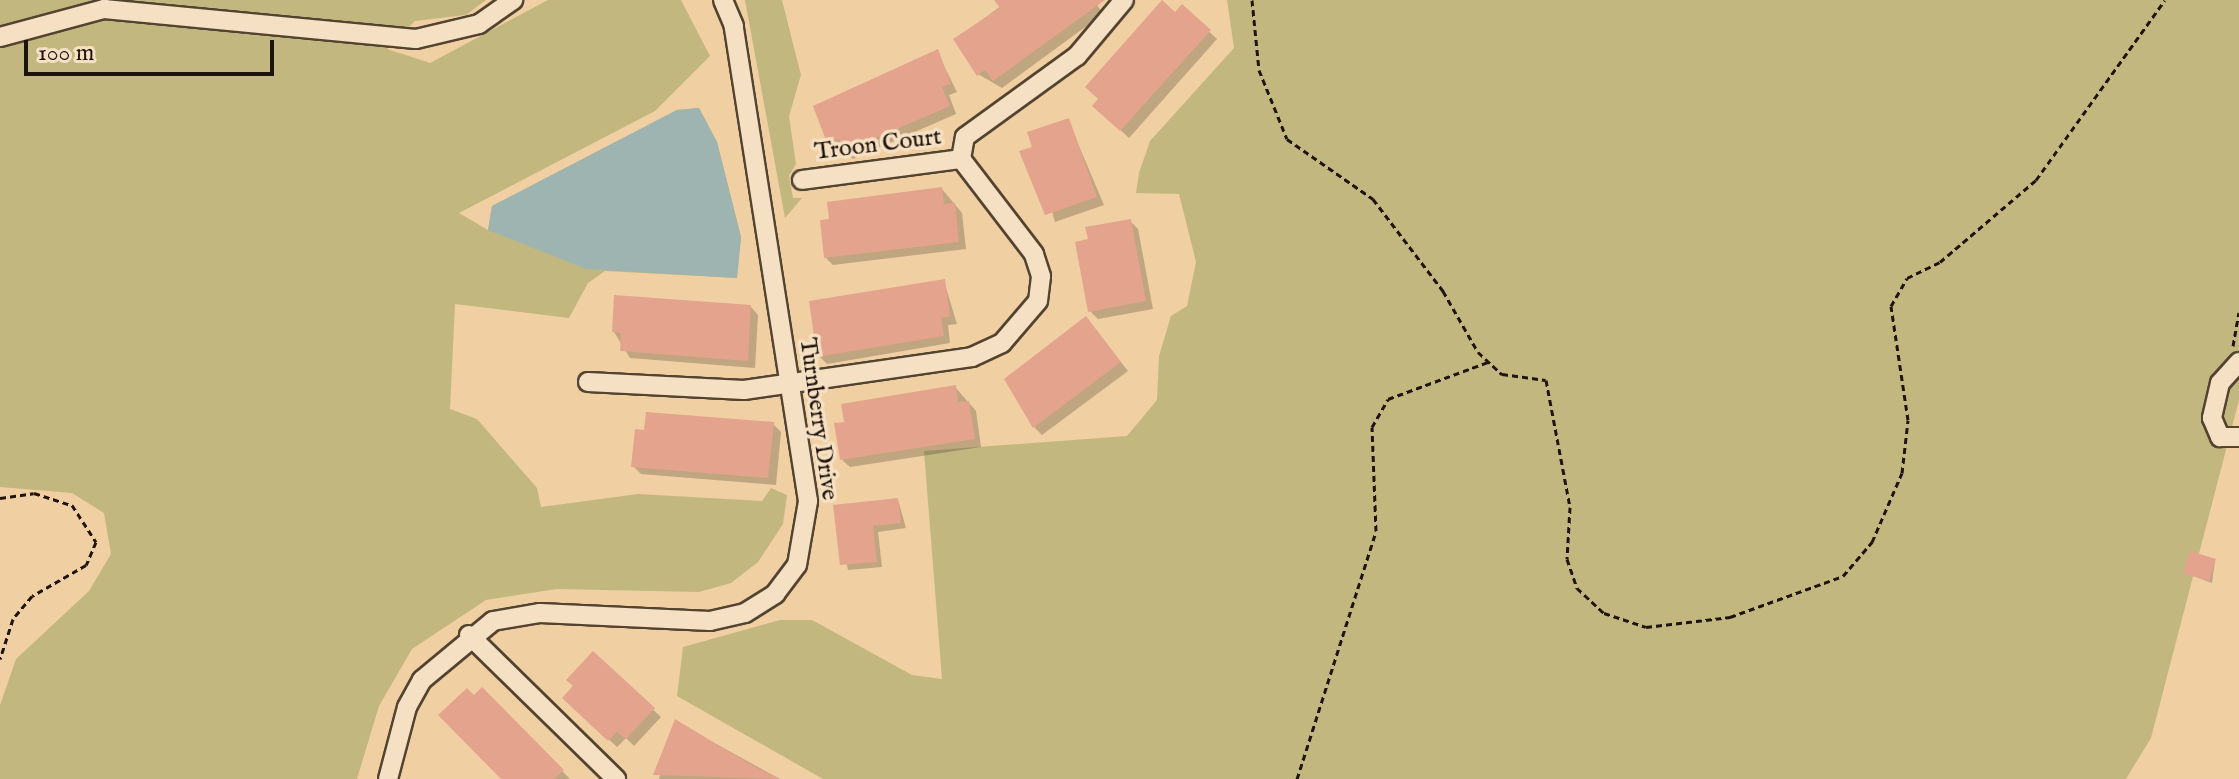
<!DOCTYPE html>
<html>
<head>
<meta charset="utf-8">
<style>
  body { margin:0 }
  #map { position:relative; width:2239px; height:779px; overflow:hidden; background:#f0cfa2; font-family:"IM FELL English",serif }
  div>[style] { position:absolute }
  .green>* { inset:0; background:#c2b87f }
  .water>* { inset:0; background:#9eb4b0 }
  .shadow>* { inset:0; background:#0003 }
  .building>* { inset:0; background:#e4a38c }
  .path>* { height:3px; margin-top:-1.5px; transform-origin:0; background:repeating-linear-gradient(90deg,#1f140b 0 6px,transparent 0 10px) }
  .roads { filter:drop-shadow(2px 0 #534331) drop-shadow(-2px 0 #534331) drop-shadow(0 2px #534331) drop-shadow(0 -2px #534331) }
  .minor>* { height:18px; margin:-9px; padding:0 9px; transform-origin:9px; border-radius:9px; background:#f5e0c3 }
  span { translate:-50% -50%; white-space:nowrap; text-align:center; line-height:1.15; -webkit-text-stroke:7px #f5e0c3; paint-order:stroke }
  .street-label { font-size:24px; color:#1f140b }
  .scale { position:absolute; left:24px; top:40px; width:250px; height:36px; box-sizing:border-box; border:4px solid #1f140b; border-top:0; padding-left:10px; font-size:24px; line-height:28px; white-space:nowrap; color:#1f140b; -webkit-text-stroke:6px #f5e0c3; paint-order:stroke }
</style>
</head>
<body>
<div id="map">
  <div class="green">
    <div style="clip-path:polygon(0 0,486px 0,466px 15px,415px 21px,387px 49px,430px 63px,548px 0,681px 0,710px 56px,655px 111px,459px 213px,488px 230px,492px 206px,677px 110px,699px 108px,717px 142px,741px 237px,737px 278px,605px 271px,588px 283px,569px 318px,455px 304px,450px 409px,477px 419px,537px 488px,541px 507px,638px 494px,762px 501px,771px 488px,787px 495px,783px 524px,758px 562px,731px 583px,699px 592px,557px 589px,486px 600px,412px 649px,379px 706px,357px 779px,0 779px,0 705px,16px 659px,89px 591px,111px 554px,104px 513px,72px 493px,0 487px)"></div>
    <div style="clip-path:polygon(745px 0,782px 0,801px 75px,789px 116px,796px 164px,789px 176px,793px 198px,802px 198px,785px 218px)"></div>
    <div style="clip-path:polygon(1227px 0,2239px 0,2239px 400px,2151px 738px,2126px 779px,823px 779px,677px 696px,683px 647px,780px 620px,812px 620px,912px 675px,942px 679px,924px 451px,1127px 436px,1157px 400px,1159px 356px,1171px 316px,1187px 306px,1196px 262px,1179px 194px,1136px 193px,1139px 173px,1150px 141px,1234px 48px)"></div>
  </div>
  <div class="water">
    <div style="clip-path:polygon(699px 108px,717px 142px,741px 237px,737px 278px,586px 269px,488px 230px,492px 206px,677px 110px)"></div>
  </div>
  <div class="shadow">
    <div style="clip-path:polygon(1009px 0,1094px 0,1103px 14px,1002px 88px,978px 74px,955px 40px)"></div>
    <div style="clip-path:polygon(1183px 7px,1217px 39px,1129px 138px,1095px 106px)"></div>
    <div style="clip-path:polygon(937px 52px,957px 92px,949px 95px,956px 114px,853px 159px,829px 142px)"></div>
    <div style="clip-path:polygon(1068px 120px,1104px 205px,1055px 222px,1034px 148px)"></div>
    <div style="clip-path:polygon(942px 189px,962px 213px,966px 249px,833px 265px,825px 257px)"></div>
    <div style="clip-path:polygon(1130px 221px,1138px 229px,1153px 309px,1098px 319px,1090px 311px,1090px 241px)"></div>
    <div style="clip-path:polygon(944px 281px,957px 324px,948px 325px,950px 343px,827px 364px,819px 356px)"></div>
    <div style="clip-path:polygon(751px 307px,758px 315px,755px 368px,630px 358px,614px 332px)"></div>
    <div style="clip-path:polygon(1086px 318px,1128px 371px,1042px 435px,1034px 427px)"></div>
    <div style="clip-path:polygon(955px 387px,976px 411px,981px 447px,850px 467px,842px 460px)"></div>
    <div style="clip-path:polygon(773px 424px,781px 432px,776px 485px,641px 474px,633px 466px)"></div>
    <div style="clip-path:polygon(898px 500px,906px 528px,878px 532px,882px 567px,848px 570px,835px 507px)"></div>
    <div style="clip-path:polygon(2215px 561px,2212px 583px,2185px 573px)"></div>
    <div style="clip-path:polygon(593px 654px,661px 717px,634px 746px,626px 738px,617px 747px,565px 698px)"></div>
    <div style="clip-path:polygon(482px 690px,570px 779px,504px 779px,474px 698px)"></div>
    <div style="clip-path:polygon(676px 722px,780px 779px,659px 779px)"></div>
  </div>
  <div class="building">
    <div style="clip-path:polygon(994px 0,1105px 0,993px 81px,985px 70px,977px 76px,953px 39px,1000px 8px)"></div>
    <div style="clip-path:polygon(1162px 0,1175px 12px,1182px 4px,1211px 30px,1120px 131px,1092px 106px,1098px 99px,1085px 87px)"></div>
    <div style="clip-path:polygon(938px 49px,951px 84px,942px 87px,950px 106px,844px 152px,839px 139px,827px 143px,813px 106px)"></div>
    <div style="clip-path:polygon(1069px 118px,1097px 197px,1045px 215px,1019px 151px,1032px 147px,1027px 132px)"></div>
    <div style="clip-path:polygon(942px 187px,944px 204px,955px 203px,959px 242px,824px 258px,820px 220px,829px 219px,827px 202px)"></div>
    <div style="clip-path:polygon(1131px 219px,1146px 301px,1088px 312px,1075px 242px,1088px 239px,1085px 227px)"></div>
    <div style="clip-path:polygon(945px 279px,950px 316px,941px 318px,944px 336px,817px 357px,809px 301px)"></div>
    <div style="clip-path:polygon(614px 295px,751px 305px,748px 361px,620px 351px,621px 333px,612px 332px)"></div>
    <div style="clip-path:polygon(1086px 316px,1121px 362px,1033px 428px,1004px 379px)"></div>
    <div style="clip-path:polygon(956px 385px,958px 402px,969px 401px,975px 439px,840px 460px,834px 423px,844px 422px,841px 404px)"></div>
    <div style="clip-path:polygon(646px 412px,774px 422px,768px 478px,631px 467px,635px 429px,644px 430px)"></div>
    <div style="clip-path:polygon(898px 498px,901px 523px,873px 526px,877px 562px,840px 565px,833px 505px)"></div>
    <div style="clip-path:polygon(2190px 551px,2216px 559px,2209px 581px,2183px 573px)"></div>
    <div style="clip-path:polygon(593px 651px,655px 708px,626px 739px,617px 732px,608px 741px,562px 698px,573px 686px,566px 680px)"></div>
    <div style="clip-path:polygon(482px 687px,564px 770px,554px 779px,501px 779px,438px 715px,467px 688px,474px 695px)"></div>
    <div style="clip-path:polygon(675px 719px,748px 763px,779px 779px,653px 775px)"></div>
  </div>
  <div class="path">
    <div style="left:1252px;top:0;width:70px;rotate:84.3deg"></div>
    <div style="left:1259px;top:70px;width:74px;rotate:67.9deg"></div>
    <div style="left:1287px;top:139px;width:105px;rotate:34.9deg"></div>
    <div style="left:1373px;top:199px;width:116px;rotate:52.7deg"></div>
    <div style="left:1443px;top:291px;width:70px;rotate:60.2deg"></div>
    <div style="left:1478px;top:352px;width:33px;rotate:43deg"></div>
    <div style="left:1502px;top:374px;width:44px;rotate:7.8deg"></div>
    <div style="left:1546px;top:380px;width:129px;rotate:79.3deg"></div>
    <div style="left:1570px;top:507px;width:52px;rotate:93.3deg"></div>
    <div style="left:1567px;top:559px;width:31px;rotate:71deg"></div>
    <div style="left:1577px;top:588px;width:37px;rotate:43deg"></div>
    <div style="left:1604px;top:613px;width:44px;rotate:18.4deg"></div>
    <div style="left:1646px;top:627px;width:85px;rotate:-6.8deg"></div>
    <div style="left:1730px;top:617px;width:120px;rotate:-19.9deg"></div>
    <div style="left:1843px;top:576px;width:45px;rotate:-49.5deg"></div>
    <div style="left:1872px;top:542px;width:75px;rotate:-66.5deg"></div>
    <div style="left:1902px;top:473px;width:53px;rotate:-83.5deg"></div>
    <div style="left:1908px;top:420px;width:115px;rotate:-98.5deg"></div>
    <div style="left:1891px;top:306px;width:32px;rotate:-60deg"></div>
    <div style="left:1907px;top:278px;width:37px;rotate:-26deg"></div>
    <div style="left:1940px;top:262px;width:126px;rotate:-40.5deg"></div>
    <div style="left:2036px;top:180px;width:221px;rotate:-54.4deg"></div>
    <div style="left:2233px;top:346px;width:34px;rotate:-80deg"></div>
    <div style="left:0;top:498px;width:34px;rotate:-8deg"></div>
    <div style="left:34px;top:493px;width:40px;rotate:18deg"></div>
    <div style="left:72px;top:505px;width:44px;rotate:57deg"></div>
    <div style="left:96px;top:542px;width:25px;rotate:113deg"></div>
    <div style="left:86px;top:565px;width:62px;rotate:150.1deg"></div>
    <div style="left:32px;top:596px;width:30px;rotate:130deg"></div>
    <div style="left:13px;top:619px;width:42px;rotate:108deg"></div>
    <div style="left:1297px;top:779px;width:260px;rotate:-72.3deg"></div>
    <div style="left:1376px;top:531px;width:104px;rotate:-92.2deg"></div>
    <div style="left:1372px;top:427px;width:32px;rotate:-60deg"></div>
    <div style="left:1388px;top:399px;width:107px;rotate:-20.3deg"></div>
  </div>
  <div class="roads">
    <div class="minor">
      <div style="left:0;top:37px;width:108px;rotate:-15.1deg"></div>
      <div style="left:104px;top:9px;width:313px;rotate:5.5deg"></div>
      <div style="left:416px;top:39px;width:65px;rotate:-13.4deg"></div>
      <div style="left:479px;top:24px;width:42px;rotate:-35.2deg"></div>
      <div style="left:802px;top:180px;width:160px;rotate:-7.5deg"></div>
      <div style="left:2239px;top:362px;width:28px;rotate:132deg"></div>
      <div style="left:2220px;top:383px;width:36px;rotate:103deg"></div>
      <div style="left:2212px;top:418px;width:21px;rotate:67deg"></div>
      <div style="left:2220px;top:437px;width:19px"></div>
      <div style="left:588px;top:382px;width:156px;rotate:2.9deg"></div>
      <div style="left:744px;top:390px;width:230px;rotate:-8.2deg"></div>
      <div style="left:972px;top:357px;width:33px;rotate:-25deg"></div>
      <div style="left:1002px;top:343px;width:55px;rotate:-49.4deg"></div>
      <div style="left:1038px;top:301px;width:25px;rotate:-83deg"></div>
      <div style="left:1041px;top:276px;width:23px;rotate:-108deg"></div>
      <div style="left:1034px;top:254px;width:120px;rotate:-127.5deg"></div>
      <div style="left:961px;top:159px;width:22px;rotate:-80deg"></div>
      <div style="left:965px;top:137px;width:138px;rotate:-35.9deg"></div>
      <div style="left:1077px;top:56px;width:73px;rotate:-50deg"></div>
      <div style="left:469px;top:635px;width:206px;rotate:44.4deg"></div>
      <div style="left:388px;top:779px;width:74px;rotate:-75.2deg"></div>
      <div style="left:407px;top:707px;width:31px;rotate:-61deg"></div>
      <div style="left:422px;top:680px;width:92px;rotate:-39.7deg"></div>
      <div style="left:493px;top:621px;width:48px;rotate:-9.7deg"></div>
      <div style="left:540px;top:613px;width:170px;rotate:2.7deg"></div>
      <div style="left:710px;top:621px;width:36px;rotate:-13deg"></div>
      <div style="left:745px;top:613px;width:36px;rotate:-32deg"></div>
      <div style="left:775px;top:594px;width:36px;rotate:-53deg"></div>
      <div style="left:797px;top:565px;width:65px;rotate:-80.2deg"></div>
      <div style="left:808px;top:501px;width:481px;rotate:-98.9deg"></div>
      <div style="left:734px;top:26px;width:28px;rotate:-113deg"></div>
    </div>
  </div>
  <div class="street-label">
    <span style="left:878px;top:145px;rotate:-7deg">Troon Court</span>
    <span style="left:818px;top:419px;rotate:82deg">Turnberry Drive</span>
  </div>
  <div class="scale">100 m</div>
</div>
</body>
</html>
